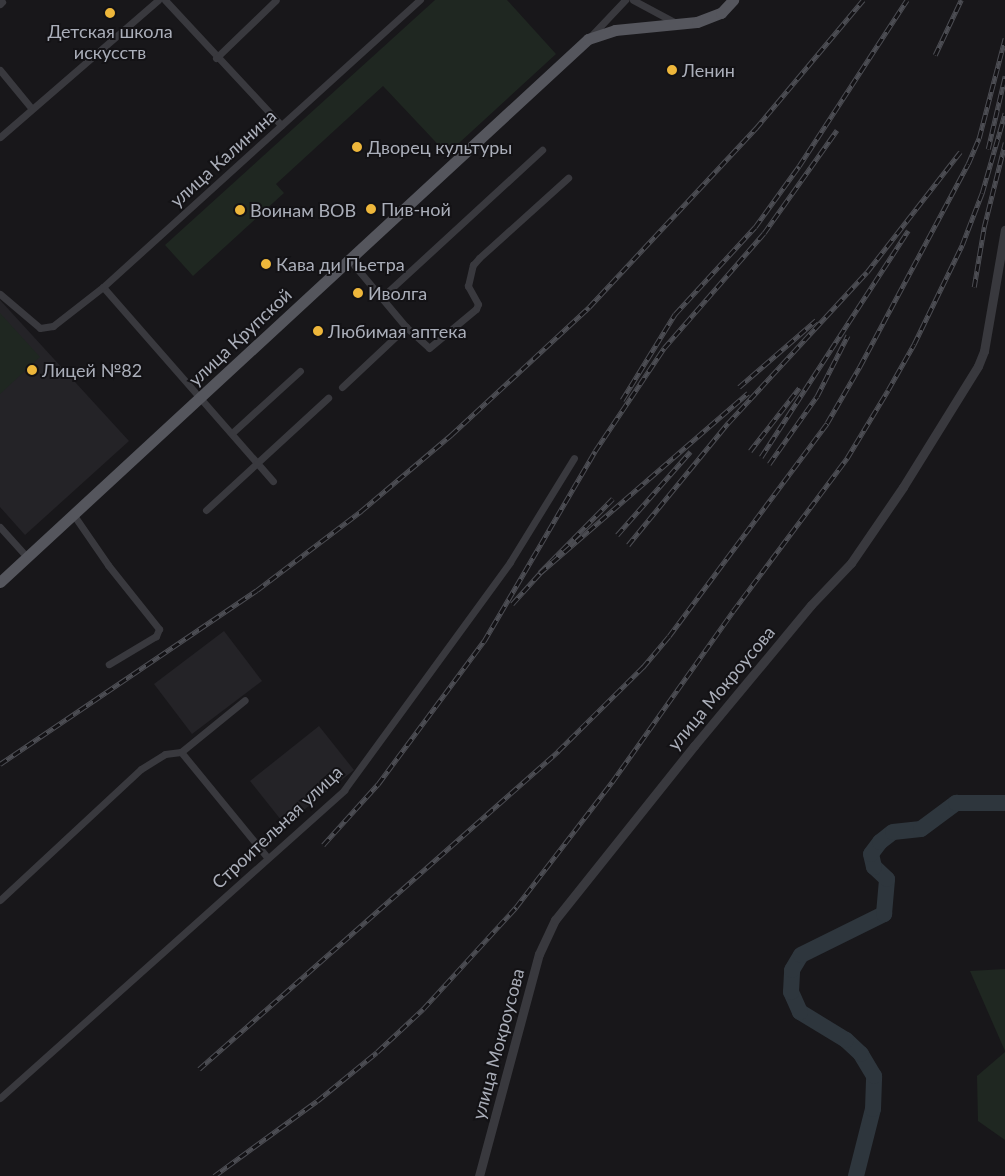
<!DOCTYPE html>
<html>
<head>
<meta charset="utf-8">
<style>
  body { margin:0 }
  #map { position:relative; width:1005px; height:1176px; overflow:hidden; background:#18171a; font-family:Lato,sans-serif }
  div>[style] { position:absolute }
  .built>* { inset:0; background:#242327 }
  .green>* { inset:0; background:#1f2721 }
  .river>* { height:16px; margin:-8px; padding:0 8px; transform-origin:8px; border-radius:8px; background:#2e363d }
  .minor>* { height:7px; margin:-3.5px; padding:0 3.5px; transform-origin:3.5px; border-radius:3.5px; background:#39393e }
  .tertiary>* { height:9px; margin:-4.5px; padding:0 4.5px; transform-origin:4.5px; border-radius:4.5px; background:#39393e }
  .primary>* { height:11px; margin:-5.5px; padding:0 5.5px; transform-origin:5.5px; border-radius:5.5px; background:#55565d }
  .rail>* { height:4.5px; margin-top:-2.25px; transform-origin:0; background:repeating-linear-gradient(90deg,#131215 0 8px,#4c4d53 0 16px); box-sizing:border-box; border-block:1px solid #4c4d53 }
  .dots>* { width:14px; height:14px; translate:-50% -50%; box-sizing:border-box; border:2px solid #131215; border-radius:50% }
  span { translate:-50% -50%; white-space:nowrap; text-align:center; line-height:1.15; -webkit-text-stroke:4px #131215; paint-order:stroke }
  .poi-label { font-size:18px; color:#aaaeb9 }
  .left { translate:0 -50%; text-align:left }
  .street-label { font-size:18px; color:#aaaeb9 }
</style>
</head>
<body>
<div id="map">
  <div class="built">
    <div style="clip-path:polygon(0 300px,129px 441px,25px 535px,0 507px)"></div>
    <div style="clip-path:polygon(224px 631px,262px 681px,192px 734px,154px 684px)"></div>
    <div style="clip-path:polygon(319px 726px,354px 770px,285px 825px,250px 781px)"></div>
  </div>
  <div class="green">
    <div style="clip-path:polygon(435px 0,507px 0,556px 54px,447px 154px,383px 86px,276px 184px,284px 193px,193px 276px,165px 245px)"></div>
    <div style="clip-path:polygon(0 313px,40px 357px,0 394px)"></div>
    <div style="clip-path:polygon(1005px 969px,1005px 1051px,970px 971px)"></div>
    <div style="clip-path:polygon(1005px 1052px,1005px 1140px,978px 1121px,977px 1076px)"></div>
  </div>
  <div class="river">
    <div style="left:856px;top:1176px;width:69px;rotate:-75.8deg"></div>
    <div style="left:873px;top:1109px;width:33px;rotate:-88deg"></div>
    <div style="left:874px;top:1076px;width:26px;rotate:-121deg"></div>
    <div style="left:861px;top:1054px;width:21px;rotate:-137deg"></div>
    <div style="left:846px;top:1040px;width:54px;rotate:-148.7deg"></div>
    <div style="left:800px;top:1012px;width:22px;rotate:-114deg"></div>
    <div style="left:791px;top:992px;width:22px;rotate:-87deg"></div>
    <div style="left:792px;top:970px;width:17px;rotate:-59deg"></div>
    <div style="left:801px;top:955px;width:93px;rotate:-26.3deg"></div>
    <div style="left:884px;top:914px;width:35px;rotate:-85deg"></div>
    <div style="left:887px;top:879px;width:18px;rotate:-137deg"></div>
    <div style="left:874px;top:867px;width:13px;rotate:-103deg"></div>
    <div style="left:871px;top:854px;width:15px;rotate:-53deg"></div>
    <div style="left:880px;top:842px;width:16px;rotate:-38deg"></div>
    <div style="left:893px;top:832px;width:28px;rotate:-6deg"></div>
    <div style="left:921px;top:829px;width:44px;rotate:-36.6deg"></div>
    <div style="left:956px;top:803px;width:49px"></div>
  </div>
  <div class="minor">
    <div style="left:165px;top:0;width:171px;rotate:47.1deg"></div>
    <div style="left:633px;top:0;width:49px;rotate:28.1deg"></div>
    <div style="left:0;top:4px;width:3px;rotate:-45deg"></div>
    <div style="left:591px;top:36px;width:50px;rotate:-46.6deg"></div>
    <div style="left:216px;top:58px;width:83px;rotate:-44deg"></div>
    <div style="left:0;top:70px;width:50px;rotate:50.6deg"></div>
    <div style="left:0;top:137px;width:209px;rotate:-40.9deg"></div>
    <div style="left:349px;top:259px;width:89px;rotate:50deg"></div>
    <div style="left:406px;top:327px;width:31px;rotate:42deg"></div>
    <div style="left:429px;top:348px;width:61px;rotate:-39.7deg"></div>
    <div style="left:476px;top:309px;width:5px;rotate:-68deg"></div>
    <div style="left:478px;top:304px;width:21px;rotate:-119deg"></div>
    <div style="left:468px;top:286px;width:22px;rotate:-77deg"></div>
    <div style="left:473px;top:265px;width:9px;rotate:-49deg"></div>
    <div style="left:479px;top:258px;width:120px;rotate:-42deg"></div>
    <div style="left:103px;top:287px;width:258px;rotate:48.8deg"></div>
    <div style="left:0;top:294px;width:52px;rotate:40.4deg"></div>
    <div style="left:40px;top:328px;width:13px;rotate:-9deg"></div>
    <div style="left:53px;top:326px;width:63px;rotate:-38deg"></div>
    <div style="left:103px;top:287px;width:428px;rotate:-42.2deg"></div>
    <div style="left:381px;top:298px;width:219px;rotate:-42.6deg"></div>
    <div style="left:342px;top:387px;width:88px;rotate:-43.2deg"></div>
    <div style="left:232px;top:433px;width:92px;rotate:-42.4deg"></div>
    <div style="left:206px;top:510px;width:166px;rotate:-42.6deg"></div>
    <div style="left:73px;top:514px;width:62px;rotate:55.5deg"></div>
    <div style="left:108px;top:565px;width:82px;rotate:51.4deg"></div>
    <div style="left:159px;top:629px;width:8px;rotate:113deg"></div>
    <div style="left:156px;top:636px;width:55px;rotate:149.2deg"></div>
    <div style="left:0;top:527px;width:40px;rotate:48deg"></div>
    <div style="left:181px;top:752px;width:136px;rotate:50.7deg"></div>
    <div style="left:0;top:900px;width:192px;rotate:-42.9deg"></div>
    <div style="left:141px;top:769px;width:28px;rotate:-32deg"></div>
    <div style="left:165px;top:754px;width:16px;rotate:-7deg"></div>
    <div style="left:181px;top:752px;width:82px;rotate:-39.1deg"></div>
    <div style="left:0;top:1098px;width:462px;rotate:-41.8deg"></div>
    <div style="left:344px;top:790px;width:282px;rotate:-53.9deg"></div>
    <div style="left:510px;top:562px;width:122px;rotate:-58.4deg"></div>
  </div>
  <div class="tertiary">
    <div style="left:479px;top:1176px;width:230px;rotate:-74.9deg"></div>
    <div style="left:539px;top:954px;width:38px;rotate:-65deg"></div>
    <div style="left:555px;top:920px;width:223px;rotate:-51.4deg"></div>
    <div style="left:694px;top:746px;width:183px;rotate:-50.3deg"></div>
    <div style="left:811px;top:605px;width:58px;rotate:-46.4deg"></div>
    <div style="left:851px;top:563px;width:92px;rotate:-55.6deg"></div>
    <div style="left:903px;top:487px;width:142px;rotate:-58.2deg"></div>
    <div style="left:978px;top:366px;width:16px;rotate:-68deg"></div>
    <div style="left:984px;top:351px;width:123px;rotate:-80.2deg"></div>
  </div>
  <div class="primary">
    <div style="left:0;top:582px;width:800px;rotate:-42.72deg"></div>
    <div style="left:588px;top:39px;width:28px;rotate:-18deg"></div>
    <div style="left:615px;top:30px;width:82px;rotate:-5.6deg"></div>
    <div style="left:697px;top:22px;width:26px;rotate:-21deg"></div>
    <div style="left:721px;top:13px;width:18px;rotate:-47deg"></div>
  </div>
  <div class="rail">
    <div style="left:935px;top:55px;width:61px;rotate:-64.7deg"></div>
    <div style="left:988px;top:149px;width:75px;rotate:-76.9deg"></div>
    <div style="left:974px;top:287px;width:61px;rotate:-80.5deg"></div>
    <div style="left:984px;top:227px;width:87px;rotate:-76deg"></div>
    <div style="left:739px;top:387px;width:102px;rotate:-41deg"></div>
    <div style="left:622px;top:400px;width:101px;rotate:-58.4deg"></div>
    <div style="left:675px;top:314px;width:118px;rotate:-47.4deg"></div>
    <div style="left:755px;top:227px;width:75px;rotate:-54.2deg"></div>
    <div style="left:799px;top:166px;width:198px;rotate:-57deg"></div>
    <div style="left:750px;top:451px;width:80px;rotate:-52.1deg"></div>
    <div style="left:761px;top:457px;width:270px;rotate:-57deg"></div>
    <div style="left:769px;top:464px;width:83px;rotate:-54.8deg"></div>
    <div style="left:817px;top:396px;width:68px;rotate:-63.1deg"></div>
    <div style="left:613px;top:499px;width:104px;rotate:134.6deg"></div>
    <div style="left:540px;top:573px;width:275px;rotate:-40.9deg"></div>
    <div style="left:617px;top:535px;width:111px;rotate:-48.7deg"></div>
    <div style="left:628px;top:545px;width:158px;rotate:-50.7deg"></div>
    <div style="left:728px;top:423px;width:205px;rotate:-47.4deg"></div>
    <div style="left:867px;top:272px;width:152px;rotate:-52.2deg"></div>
    <div style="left:512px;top:604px;width:42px;rotate:-47.9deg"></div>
    <div style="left:0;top:764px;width:310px;rotate:-34.1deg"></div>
    <div style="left:257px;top:590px;width:131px;rotate:-37.2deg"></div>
    <div style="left:361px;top:511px;width:118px;rotate:-40.2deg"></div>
    <div style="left:451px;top:435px;width:188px;rotate:-42.8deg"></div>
    <div style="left:589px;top:307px;width:245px;rotate:-47deg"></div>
    <div style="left:756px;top:128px;width:167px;rotate:-50.1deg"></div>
    <div style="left:323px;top:845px;width:82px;rotate:-48deg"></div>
    <div style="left:378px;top:784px;width:178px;rotate:-53.5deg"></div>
    <div style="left:484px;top:641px;width:220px;rotate:-59.7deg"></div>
    <div style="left:595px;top:451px;width:124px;rotate:-56.2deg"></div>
    <div style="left:664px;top:348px;width:152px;rotate:-49deg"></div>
    <div style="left:764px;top:233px;width:126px;rotate:-54.7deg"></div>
    <div style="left:199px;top:1069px;width:480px;rotate:-41.5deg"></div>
    <div style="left:558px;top:751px;width:120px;rotate:-44.7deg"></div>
    <div style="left:643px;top:667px;width:40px;rotate:-50deg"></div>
    <div style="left:669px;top:636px;width:265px;rotate:-53.4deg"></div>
    <div style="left:827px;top:423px;width:66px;rotate:-59.9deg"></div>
    <div style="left:860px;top:366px;width:229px;rotate:-61.9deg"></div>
    <div style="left:968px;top:164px;width:28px;rotate:-67deg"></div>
    <div style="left:979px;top:138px;width:103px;rotate:-75.4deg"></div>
    <div style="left:214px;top:1176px;width:127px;rotate:-36.1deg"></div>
    <div style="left:317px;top:1101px;width:77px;rotate:-39.2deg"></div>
    <div style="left:377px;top:1052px;width:63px;rotate:-43.1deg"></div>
    <div style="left:423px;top:1009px;width:138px;rotate:-47.6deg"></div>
    <div style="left:516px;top:907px;width:158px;rotate:-52.5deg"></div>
    <div style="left:612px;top:782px;width:209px;rotate:-54.7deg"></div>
    <div style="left:733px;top:611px;width:191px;rotate:-53.3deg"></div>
    <div style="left:847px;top:458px;width:79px;rotate:-58.9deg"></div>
    <div style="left:888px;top:390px;width:53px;rotate:-60.5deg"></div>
    <div style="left:914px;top:344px;width:110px;rotate:-64.1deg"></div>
    <div style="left:962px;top:245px;width:56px;rotate:-69deg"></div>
    <div style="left:982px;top:193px;width:83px;rotate:-74deg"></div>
  </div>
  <div class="dots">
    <div style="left:110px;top:13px;background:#eeb73b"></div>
    <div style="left:672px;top:70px;background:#eeb73b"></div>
    <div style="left:357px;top:147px;background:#eeb73b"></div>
    <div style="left:371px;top:209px;background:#eeb73b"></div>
    <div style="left:240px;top:210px;background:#eeb73b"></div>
    <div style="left:266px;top:264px;background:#eeb73b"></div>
    <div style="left:358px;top:293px;background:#eeb73b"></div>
    <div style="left:318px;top:331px;background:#eeb73b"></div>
    <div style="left:32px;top:370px;background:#eeb73b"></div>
  </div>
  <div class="poi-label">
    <span style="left:110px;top:42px">Детская школа<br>искусств</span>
    <span class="left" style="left:682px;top:70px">Ленин</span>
    <span class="left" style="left:367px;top:147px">Дворец культуры</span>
    <span class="left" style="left:381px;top:209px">Пив-ной</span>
    <span class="left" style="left:250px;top:210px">Воинам ВОВ</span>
    <span class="left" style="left:276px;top:264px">Кава ди Пьетра</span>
    <span class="left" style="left:368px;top:293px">Иволга</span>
    <span class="left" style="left:328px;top:331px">Любимая аптека</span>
    <span class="left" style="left:42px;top:370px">Лицей №82</span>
  </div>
  <div class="street-label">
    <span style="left:223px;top:158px;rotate:-42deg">улица Калинина</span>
    <span style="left:240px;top:337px;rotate:-43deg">улица Крупской</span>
    <span style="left:721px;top:688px;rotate:-50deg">улица Мокроусова</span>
    <span style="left:277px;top:827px;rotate:-43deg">Строительная улица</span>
    <span style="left:498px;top:1044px;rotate:-75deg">улица Мокроусова</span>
  </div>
</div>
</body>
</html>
